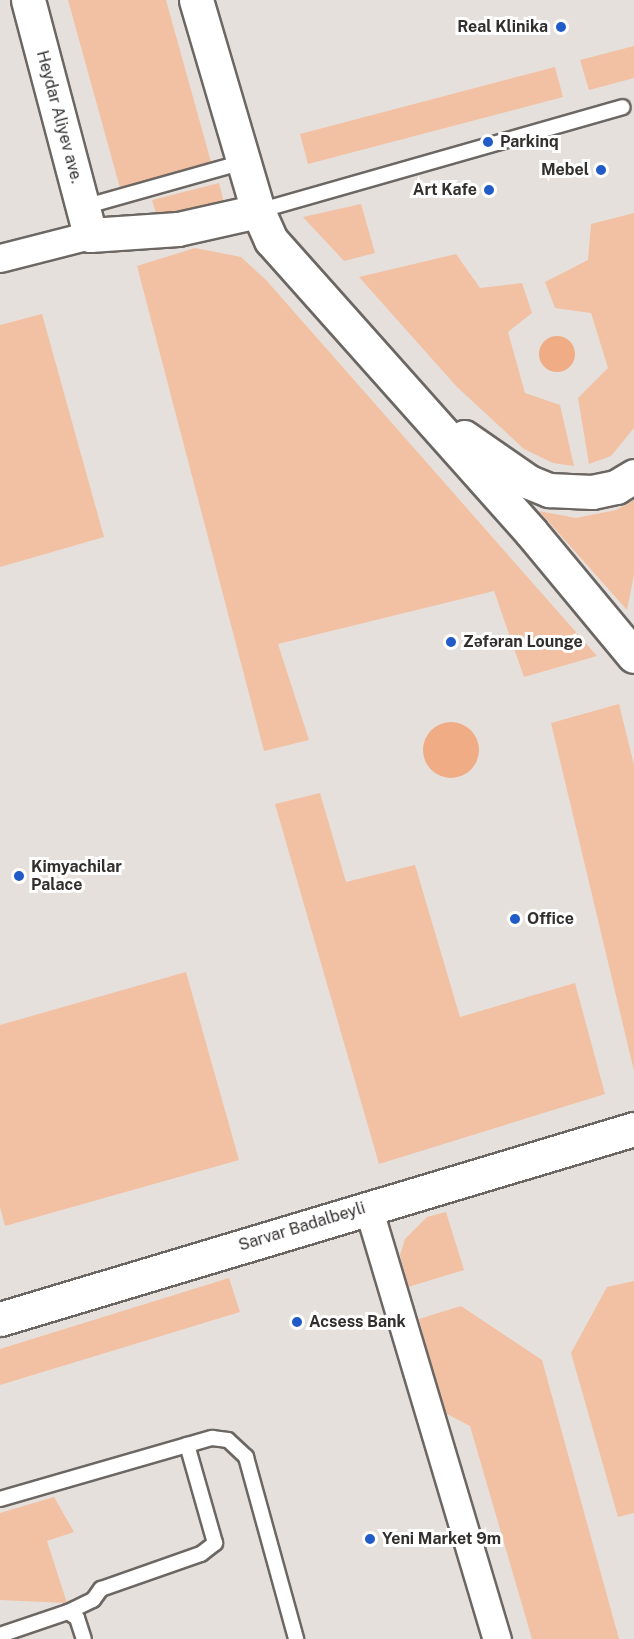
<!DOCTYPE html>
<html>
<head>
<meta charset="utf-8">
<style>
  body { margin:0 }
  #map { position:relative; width:634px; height:1639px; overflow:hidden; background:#e6e0dc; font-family:"Public Sans",sans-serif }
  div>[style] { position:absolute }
  .green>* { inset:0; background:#f2c0a3 }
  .water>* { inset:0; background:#f0ac85 }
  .round { border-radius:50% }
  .roads { filter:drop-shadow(2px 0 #6c6763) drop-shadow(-2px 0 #6c6763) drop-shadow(0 2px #6c6763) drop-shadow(0 -2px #6c6763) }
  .lane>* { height:14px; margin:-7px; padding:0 7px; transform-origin:7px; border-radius:7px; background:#fff }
  .street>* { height:27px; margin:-13.5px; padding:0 13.5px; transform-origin:13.5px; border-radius:13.5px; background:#fff }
  .secondary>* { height:33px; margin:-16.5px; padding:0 16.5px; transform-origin:16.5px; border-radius:16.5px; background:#fff }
  .dots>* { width:16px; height:16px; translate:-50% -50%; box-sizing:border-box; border:3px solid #fff; border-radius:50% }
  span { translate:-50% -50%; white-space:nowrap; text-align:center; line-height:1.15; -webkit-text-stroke:6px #fff; paint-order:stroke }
  .poi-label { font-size:16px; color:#322f2e; font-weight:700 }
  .right { translate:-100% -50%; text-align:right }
  .left { translate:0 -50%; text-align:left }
  .street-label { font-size:16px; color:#322f2e }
</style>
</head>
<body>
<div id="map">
  <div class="green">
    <div style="clip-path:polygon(68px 0,166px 0,211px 162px,120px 188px)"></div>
    <div style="clip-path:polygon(634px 46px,634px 78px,589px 90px,580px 60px)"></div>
    <div style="clip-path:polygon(555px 67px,563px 97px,308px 164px,300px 134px)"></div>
    <div style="clip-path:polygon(219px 183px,224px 203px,158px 220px,152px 200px)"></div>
    <div style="clip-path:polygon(361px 204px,375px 253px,344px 261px,303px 217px)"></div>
    <div style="clip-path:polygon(634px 213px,634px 428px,611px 456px,589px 464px,578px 398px,608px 368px,591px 313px,555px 308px,545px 282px,588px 260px,591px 224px)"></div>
    <div style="clip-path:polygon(195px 248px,241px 257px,266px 280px,597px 656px,524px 677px,494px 591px,278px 644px,309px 740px,264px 751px,137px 266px)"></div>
    <div style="clip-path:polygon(456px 254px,480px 288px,522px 283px,532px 313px,508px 332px,525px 393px,560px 405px,574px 466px,553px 463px,524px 449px,457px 387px,359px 277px)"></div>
    <div style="clip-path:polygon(42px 314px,104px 537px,0 567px,0 325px)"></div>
    <div style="clip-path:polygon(634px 500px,634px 575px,627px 610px,539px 511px,576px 518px,616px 510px)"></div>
    <div style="clip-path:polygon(619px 704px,634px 765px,634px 1071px,551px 723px)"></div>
    <div style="clip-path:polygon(320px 793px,346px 882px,415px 865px,460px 1017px,575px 983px,605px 1094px,379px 1164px,275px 804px)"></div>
    <div style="clip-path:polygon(186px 972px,239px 1160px,5px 1226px,0 1207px,0 1025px)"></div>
    <div style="clip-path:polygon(446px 1212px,464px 1270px,408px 1287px,400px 1255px,405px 1239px,427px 1217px)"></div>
    <div style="clip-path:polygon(229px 1278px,240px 1312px,0 1385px,0 1349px)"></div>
    <div style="clip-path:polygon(634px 1281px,634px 1513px,618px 1517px,571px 1353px,607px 1287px)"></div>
    <div style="clip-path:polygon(461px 1306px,542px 1360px,619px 1639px,532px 1639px,470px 1426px,443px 1412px,419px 1319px)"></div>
    <div style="clip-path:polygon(54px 1497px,74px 1532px,47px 1541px,67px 1603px,0 1600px,0 1513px)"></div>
  </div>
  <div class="water">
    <div class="round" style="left:539px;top:336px;width:36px;height:36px"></div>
    <div class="round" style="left:423px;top:722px;width:56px;height:56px"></div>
  </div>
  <div class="roads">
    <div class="lane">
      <div style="left:83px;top:207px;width:166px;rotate:-15.7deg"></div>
      <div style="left:258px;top:211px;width:379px;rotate:-15.9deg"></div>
      <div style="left:0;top:1499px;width:221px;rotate:-16.1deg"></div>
      <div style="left:212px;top:1438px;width:16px;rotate:7deg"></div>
      <div style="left:228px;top:1440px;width:25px;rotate:43deg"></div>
      <div style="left:246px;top:1457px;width:189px;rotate:74.6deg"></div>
      <div style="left:68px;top:1612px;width:28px;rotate:-26deg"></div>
      <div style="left:93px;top:1600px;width:14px;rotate:-54deg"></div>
      <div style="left:101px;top:1589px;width:106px;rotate:-19.3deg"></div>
      <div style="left:201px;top:1554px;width:18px;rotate:-38deg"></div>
      <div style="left:215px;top:1543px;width:102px;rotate:-105.9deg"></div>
      <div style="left:0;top:1635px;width:72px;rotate:-18.7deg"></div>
      <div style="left:68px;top:1612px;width:11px;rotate:34deg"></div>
      <div style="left:77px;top:1618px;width:22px;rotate:72deg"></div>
    </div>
    <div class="street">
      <div style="left:0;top:258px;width:93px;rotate:-14.3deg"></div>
      <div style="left:368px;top:1207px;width:451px;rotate:73.4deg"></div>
    </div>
    <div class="secondary">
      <div style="left:28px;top:0;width:243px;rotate:75.2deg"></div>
      <div style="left:90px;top:235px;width:88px;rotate:-3.9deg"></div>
      <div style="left:178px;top:229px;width:82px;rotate:-12.7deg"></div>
      <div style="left:196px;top:0;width:220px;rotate:73.6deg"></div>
      <div style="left:258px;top:211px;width:32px;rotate:66deg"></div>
      <div style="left:271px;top:240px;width:391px;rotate:48.3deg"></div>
      <div style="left:531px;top:532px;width:161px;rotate:50.3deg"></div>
      <div style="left:464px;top:437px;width:79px;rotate:34.7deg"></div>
      <div style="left:529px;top:482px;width:22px;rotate:22deg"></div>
      <div style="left:549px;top:490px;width:43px;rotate:2.7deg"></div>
      <div style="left:592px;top:492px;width:25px;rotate:-12deg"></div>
      <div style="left:616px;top:487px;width:21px;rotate:-31deg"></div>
      <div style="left:0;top:1319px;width:662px;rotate:-16.68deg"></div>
    </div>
  </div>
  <div class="dots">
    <div style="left:561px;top:27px;background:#205bc8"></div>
    <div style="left:488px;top:142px;background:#205bc8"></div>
    <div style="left:601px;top:170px;background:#205bc8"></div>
    <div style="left:489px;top:190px;background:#205bc8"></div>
    <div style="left:451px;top:642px;background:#205bc8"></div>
    <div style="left:19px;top:876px;background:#205bc8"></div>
    <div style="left:515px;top:919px;background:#205bc8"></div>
    <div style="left:297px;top:1322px;background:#205bc8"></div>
    <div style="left:370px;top:1539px;background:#205bc8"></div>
  </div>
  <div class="poi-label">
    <span class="right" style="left:548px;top:27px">Real Klinika</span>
    <span class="left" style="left:500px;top:142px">Parkinq</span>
    <span class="right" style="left:589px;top:170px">Mebel</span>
    <span class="right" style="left:477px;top:190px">Art Kafe</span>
    <span class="left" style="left:463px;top:642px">Zәfәran Lounge</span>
    <span class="left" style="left:31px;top:876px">Kimyachilar<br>Palace</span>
    <span class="left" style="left:527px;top:919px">Office</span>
    <span class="left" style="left:309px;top:1322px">Acsess Bank</span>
    <span class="left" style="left:382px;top:1539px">Yeni Market 9m</span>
  </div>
  <div class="street-label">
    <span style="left:59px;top:117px;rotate:75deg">Heydar Aliyev ave.</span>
    <span style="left:302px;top:1227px;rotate:-17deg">Sarvar Badalbeyli</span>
  </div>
</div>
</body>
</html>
